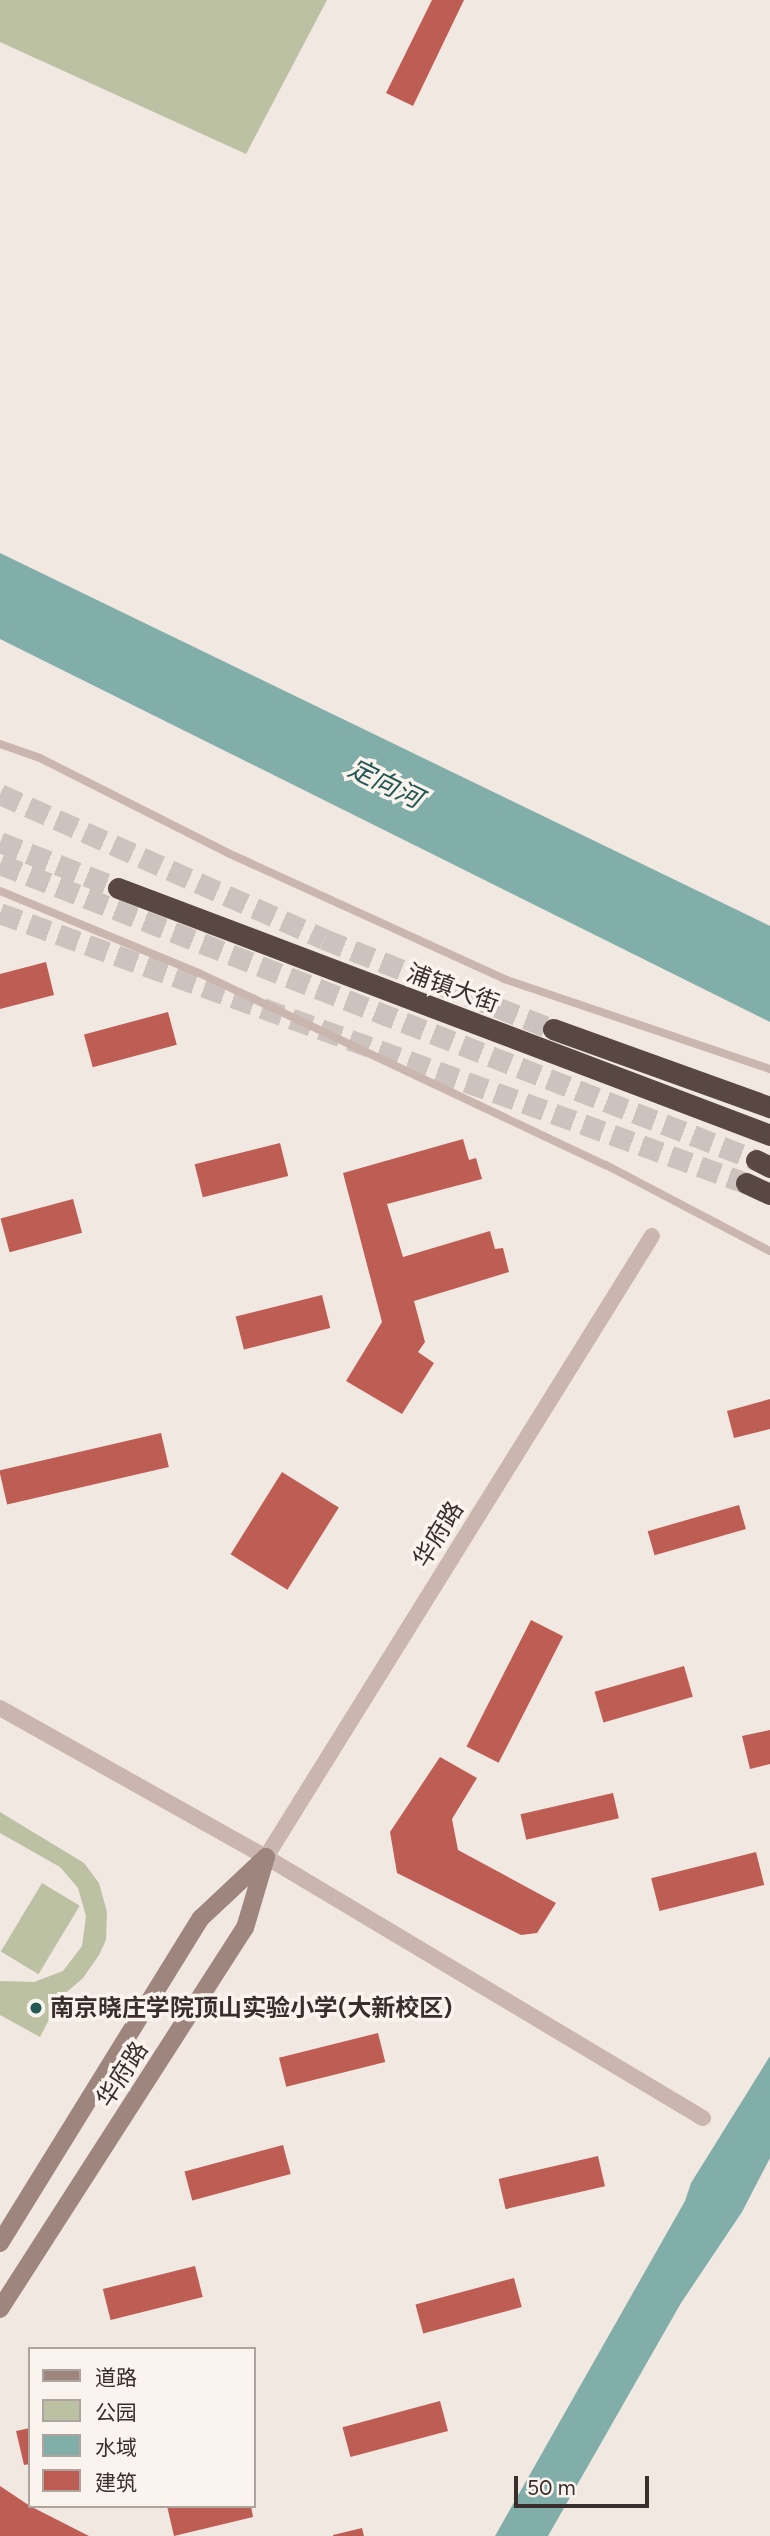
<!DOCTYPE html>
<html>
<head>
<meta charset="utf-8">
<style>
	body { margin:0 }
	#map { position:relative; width:770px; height:2536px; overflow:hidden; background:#f2e8e2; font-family:Figtree,"Noto Sans SC",sans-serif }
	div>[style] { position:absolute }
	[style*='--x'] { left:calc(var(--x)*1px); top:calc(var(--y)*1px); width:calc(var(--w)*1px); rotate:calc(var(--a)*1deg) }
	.green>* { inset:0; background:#bbc1a2; transform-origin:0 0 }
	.water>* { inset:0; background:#82aea9 }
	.building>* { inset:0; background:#be5d54; transform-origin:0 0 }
	.highway-tunnel>* { height:21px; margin-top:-10.5px; transform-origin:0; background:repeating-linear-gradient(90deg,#cdc3be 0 21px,transparent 0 31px) }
	.lane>* { height:8px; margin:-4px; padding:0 4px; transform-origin:4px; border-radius:4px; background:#cab6ae }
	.street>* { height:16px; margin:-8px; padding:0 8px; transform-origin:8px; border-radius:8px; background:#cab6ae }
	.secondary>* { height:18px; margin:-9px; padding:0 9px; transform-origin:9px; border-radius:9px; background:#9e867f }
	.highway>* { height:21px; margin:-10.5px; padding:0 10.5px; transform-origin:10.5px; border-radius:10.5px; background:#594743 }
	.dots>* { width:19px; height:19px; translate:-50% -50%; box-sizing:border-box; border:4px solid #faf3ee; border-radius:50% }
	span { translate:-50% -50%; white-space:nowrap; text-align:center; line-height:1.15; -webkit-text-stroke:7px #faf3ee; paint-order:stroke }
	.street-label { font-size:24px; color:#392e2c }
	.poi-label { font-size:24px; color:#392e2c; font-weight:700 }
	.left { translate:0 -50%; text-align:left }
	.water-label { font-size:26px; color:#235854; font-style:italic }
	.legend { position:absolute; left:28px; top:2347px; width:228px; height:161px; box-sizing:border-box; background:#faf3ee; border:2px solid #ada4a0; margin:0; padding:9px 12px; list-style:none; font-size:21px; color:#392e2c }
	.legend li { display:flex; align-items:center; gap:14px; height:35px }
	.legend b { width:35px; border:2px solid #ada4a0 }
	.scale { position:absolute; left:514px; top:2476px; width:135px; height:32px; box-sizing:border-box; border:4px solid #392e2c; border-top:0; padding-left:9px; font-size:21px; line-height:24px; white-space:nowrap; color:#392e2c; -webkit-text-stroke:5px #faf3ee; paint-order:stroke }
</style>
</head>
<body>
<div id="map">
	<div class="green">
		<div style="clip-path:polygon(0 0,327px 0,246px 154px,0 42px)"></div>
		<div style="clip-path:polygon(0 1812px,84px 1863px,99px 1883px,107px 1912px,106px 1940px,99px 1955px,83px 1978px,61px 1997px,40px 2037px,0 2015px,0 1981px,34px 1982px,63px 1971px,82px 1946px,86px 1916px,78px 1888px,60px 1867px,0 1833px)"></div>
		<div style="left:42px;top:1883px;width:44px;height:80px;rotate:31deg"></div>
	</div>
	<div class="water">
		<div style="clip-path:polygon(0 553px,770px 926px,770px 1022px,0 639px)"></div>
		<div style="clip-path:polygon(770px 2056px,770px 2158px,742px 2212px,681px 2303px,548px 2536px,495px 2536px,685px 2201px,691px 2183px)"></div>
	</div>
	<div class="building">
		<div style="clip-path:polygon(432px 0,464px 0,413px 106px,386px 93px)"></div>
		<div style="clip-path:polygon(46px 962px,54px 995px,0 1009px,0 974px)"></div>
		<div style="left:168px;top:1012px;width:34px;height:87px;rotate:75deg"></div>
		<div style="clip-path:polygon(463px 1139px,469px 1160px,476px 1158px,482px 1179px,387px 1204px,403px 1257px,490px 1231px,495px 1249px,503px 1248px,509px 1272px,414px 1301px,425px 1342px,418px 1352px,434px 1363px,402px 1414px,346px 1381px,382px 1322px,343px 1173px)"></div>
		<div style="left:280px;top:1143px;width:34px;height:88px;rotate:76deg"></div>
		<div style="left:73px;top:1199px;width:35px;height:75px;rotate:75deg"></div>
		<div style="left:322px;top:1295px;width:34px;height:89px;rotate:76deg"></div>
		<div style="clip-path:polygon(770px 1399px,770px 1429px,734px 1438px,727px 1411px)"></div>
		<div style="left:161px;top:1433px;width:35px;height:166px;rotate:77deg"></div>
		<div style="left:282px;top:1472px;width:67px;height:97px;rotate:32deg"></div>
		<div style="left:739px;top:1505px;width:25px;height:95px;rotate:74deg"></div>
		<div style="left:531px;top:1620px;width:36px;height:142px;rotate:27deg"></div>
		<div style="left:684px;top:1666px;width:32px;height:93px;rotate:74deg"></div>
		<div style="clip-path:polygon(770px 1730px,770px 1764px,750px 1769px,742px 1736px)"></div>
		<div style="clip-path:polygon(440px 1757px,477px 1778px,452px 1819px,458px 1850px,556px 1903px,537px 1933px,521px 1935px,397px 1873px,390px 1832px)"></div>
		<div style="left:613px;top:1793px;width:26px;height:95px;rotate:77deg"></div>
		<div style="left:756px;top:1852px;width:34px;height:108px;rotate:76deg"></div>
		<div style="left:378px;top:2033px;width:30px;height:102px;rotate:76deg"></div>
		<div style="left:283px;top:2145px;width:30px;height:102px;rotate:75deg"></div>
		<div style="left:598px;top:2156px;width:31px;height:102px;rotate:77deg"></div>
		<div style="left:195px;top:2266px;width:32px;height:95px;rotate:76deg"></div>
		<div style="left:514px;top:2278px;width:30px;height:102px;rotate:75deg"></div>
		<div style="left:440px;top:2401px;width:31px;height:101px;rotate:75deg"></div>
		<div style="clip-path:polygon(30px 2428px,30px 2464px,24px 2465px,16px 2431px)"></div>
		<div style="clip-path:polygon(0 2486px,30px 2506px,89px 2536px,0 2536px)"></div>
		<div style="clip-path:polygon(167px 2506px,251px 2506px,253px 2517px,174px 2536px)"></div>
		<div style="clip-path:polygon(362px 2528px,364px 2536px,333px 2536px,333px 2535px)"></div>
	</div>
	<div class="highway-tunnel">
		<div style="--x:0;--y:794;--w:355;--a:24.1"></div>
		<div style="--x:324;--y:939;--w:246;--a:21.5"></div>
		<div style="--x:0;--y:842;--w:127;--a:21.3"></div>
		<div style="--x:0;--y:864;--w:812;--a:21.38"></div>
		<div style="--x:0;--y:913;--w:793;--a:19.9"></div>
	</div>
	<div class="lane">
		<div style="--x:0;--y:744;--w:42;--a:19.3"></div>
		<div style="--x:40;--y:758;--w:211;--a:26.8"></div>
		<div style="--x:228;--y:853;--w:303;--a:24.5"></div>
		<div style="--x:504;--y:979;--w:281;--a:18.7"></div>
		<div style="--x:0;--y:891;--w:215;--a:22.4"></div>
		<div style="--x:199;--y:973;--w:450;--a:25.3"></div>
		<div style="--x:606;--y:1165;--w:185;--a:27.7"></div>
	</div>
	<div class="street">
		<div style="--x:0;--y:1708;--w:305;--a:29.3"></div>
		<div style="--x:266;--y:1857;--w:509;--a:30.85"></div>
		<div style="--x:266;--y:1857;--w:731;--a:-58.14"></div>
	</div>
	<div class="secondary">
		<div style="--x:0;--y:2243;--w:382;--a:-58.3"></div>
		<div style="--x:201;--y:1918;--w:89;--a:-43.2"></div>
		<div style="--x:0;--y:2309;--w:453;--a:-57.3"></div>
		<div style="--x:245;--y:1928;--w:74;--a:-73.5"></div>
	</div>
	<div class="highway">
		<div style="--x:118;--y:888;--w:697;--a:20.75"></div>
		<div style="--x:553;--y:1029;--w:231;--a:19.8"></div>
		<div style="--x:756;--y:1160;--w:16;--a:27"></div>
		<div style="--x:746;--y:1183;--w:26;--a:25"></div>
	</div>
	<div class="dots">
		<div style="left:36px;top:2008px;background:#235854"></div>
	</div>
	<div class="street-label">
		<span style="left:453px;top:988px;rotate:20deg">浦镇大街</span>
		<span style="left:438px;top:1534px;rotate:-58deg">华府路</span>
		<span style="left:122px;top:2074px;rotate:-57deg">华府路</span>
	</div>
	<div class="poi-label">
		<span class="left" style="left:50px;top:2008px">南京晓庄学院顶山实验小学(大新校区)</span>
	</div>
	<div class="water-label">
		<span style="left:385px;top:784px;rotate:26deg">定向河</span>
	</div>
	<ul class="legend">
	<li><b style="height:9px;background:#9e867f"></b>道路</li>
	<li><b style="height:19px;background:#bbc1a2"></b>公园</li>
	<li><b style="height:19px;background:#82aea9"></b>水域</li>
	<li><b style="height:19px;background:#be5d54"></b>建筑</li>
	</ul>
	<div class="scale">50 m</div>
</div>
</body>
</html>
